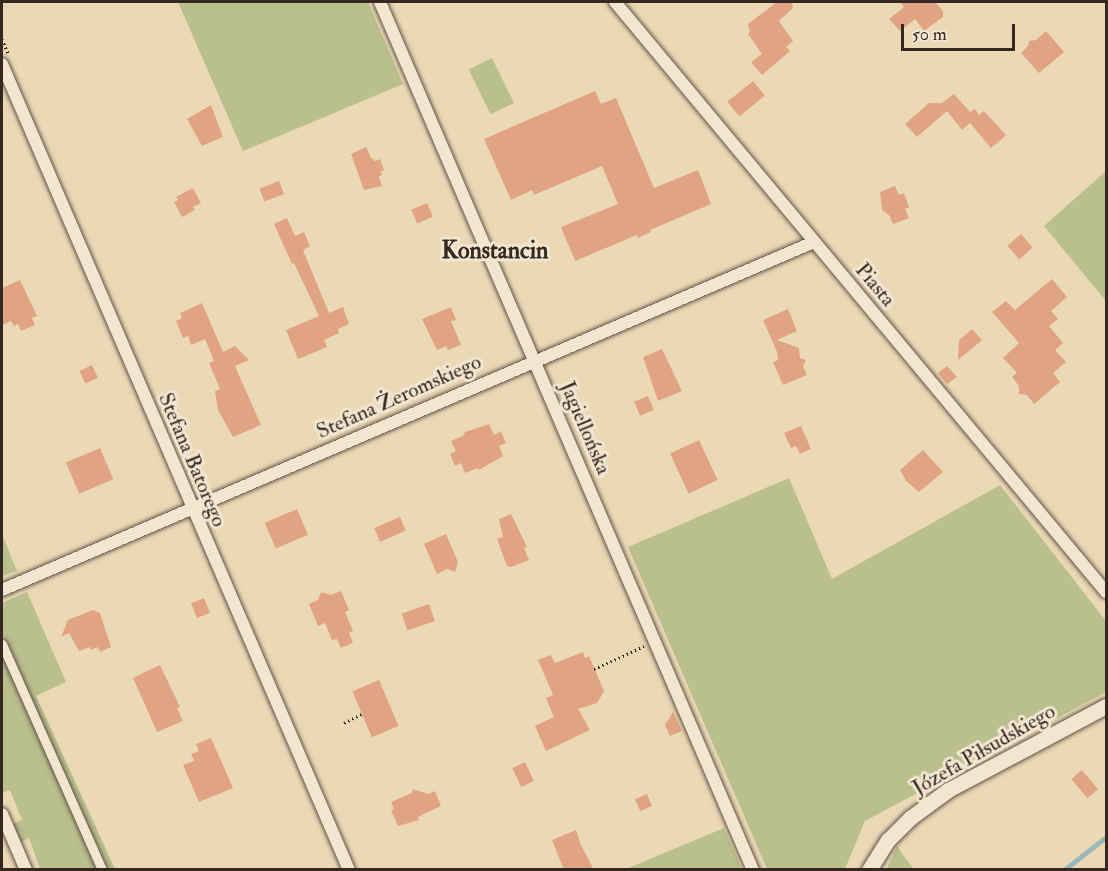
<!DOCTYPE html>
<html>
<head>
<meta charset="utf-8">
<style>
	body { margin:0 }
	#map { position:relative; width:1108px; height:871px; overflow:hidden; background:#ebd9b6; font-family:"IM FELL Double Pica",serif }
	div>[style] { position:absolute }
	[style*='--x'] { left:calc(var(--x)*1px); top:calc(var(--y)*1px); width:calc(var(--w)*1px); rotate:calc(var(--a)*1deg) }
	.green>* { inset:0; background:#b9bf8d; transform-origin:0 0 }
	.stream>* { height:4.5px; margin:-2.25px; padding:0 2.25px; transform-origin:2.25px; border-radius:2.25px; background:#9bb8b7 }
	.building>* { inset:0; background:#e1a483; transform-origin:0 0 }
	.path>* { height:3px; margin-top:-1.5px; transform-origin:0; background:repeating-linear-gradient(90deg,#342821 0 1.5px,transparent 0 4.5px) }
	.roads { filter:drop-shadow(0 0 2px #625446) drop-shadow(0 0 2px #625446) }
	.pedestrian>* { height:9px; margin:-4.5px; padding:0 4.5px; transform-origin:4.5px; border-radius:4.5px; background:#f2e6d0 }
	.minor>* { height:12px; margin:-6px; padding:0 6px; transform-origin:6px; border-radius:6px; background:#f2e6d0 }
	.tertiary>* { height:15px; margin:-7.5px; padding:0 7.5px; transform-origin:7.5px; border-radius:7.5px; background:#f2e6d0 }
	span { translate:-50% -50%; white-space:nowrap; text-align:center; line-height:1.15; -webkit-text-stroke:6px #f2e6d0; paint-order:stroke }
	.street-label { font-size:21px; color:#342821 }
	.quarter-label { font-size:24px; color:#342821; font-weight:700 }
	.frame { position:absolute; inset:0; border:3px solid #342821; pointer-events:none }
	.scale { position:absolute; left:901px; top:24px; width:114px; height:27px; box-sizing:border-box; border:3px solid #342821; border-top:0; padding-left:8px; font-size:18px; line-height:21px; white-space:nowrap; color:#342821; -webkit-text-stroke:4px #f2e6d0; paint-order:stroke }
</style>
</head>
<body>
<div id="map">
	<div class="green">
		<div style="clip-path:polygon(178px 2px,368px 2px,403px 84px,243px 151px)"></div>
		<div style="left:492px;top:58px;width:50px;height:26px;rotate:64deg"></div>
		<div style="clip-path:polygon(1106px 171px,1106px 301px,1044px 226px)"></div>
		<div style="clip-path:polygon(789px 478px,832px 579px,1000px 485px,1106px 621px,1106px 692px,865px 821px,845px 869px,767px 869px,628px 547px)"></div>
		<div style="clip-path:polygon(2px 534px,17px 571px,2px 576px)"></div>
		<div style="clip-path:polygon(27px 592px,66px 682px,36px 696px,115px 869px,106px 869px,2px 635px,2px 603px)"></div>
		<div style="clip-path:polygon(2px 651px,99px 869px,40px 869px,29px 838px,20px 842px,13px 824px,22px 820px,10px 790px,2px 793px)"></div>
		<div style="clip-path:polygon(724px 828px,742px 869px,626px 869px)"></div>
		<div style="clip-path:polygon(897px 846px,903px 855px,914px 869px,887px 869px)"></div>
	</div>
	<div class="stream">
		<div style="--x:1064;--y:870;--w:53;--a:-38.2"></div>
	</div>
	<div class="building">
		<div style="clip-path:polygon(777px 2px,792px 2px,793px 8px,779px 21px,793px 41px,786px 47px,790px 51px,762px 75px,751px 62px,762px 54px,748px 34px,750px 32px,748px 24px)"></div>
		<div style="clip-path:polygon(900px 2px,935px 2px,943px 11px,943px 17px,924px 31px,915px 19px,900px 31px,889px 19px,904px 7px)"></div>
		<div style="clip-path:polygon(1046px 31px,1064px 52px,1039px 73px,1021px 53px,1028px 46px,1029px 41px,1036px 40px)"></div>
		<div style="left:753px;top:81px;width:19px;height:33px;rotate:51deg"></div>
		<div style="clip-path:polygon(595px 91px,601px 104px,616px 98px,654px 188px,698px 170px,711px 204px,650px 230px,651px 232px,638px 238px,637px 235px,575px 261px,561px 227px,618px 204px,602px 166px,534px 195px,532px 190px,511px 200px,484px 139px)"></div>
		<div style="clip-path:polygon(954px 94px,970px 112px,975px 109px,979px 115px,984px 111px,1006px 135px,991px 148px,970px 123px,962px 130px,947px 111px,917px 137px,905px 124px,929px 103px,942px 103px)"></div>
		<div style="clip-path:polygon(211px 105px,223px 137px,202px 146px,187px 119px)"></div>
		<div style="clip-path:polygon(366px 147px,371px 158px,375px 161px,380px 159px,384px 170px,380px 172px,382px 175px,379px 177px,382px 186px,364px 190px,351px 154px)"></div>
		<div style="left:279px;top:181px;width:14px;height:21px;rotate:69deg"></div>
		<div style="clip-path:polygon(895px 186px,899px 195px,904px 193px,909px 207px,905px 209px,909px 218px,893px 224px,889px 215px,882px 210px,880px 192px)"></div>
		<div style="clip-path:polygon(193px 188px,201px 203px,193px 207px,195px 210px,182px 217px,174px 202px,178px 200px,176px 197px)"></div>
		<div style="left:427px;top:203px;width:15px;height:17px;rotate:67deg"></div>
		<div style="clip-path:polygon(287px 218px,295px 236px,304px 232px,310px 246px,303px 250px,329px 313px,343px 307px,349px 324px,338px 329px,339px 333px,324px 340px,327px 347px,298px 359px,286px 330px,319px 316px,294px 263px,292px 264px,274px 224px)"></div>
		<div style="left:1021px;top:234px;width:18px;height:18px;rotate:49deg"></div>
		<div style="clip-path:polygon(1052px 279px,1067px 297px,1051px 311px,1058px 319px,1049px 326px,1063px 343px,1055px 350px,1066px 362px,1053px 373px,1060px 382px,1034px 404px,1027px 395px,1019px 394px,1019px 386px,1012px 377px,1017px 373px,1003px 358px,1019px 343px,992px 312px,1006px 301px,1015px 310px)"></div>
		<div style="clip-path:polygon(20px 280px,37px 316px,32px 318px,35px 325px,21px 331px,18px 324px,14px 326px,11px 321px,2px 325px,2px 288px)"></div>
		<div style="clip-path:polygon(202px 303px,223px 352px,235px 346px,249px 360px,235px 366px,261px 425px,233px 437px,218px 410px,215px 391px,220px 389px,209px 363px,214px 361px,205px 339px,191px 345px,188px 336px,183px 338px,176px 321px,182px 318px,180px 313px)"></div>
		<div style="clip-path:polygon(451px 307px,456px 320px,451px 321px,461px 345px,448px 350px,446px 346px,437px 350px,422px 319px)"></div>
		<div style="clip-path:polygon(788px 309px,797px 331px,777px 340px,799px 348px,800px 358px,806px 360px,803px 366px,807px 375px,783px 385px,773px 362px,778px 360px,777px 352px,763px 320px)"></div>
		<div style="clip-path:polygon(972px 329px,982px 340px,958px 360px,959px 340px)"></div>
		<div style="clip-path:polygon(662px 349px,682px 391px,658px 401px,643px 357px)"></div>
		<div style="left:92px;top:365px;width:14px;height:14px;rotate:65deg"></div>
		<div style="clip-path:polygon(947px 366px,957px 377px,947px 384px,938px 373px)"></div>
		<div style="left:648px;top:396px;width:15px;height:15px;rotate:67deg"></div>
		<div style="clip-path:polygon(489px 424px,494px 435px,501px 431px,506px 443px,499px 446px,503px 456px,479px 470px,478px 468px,465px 473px,461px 463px,455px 466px,450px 454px,456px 451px,451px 441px,463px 436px,465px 432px)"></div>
		<div style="clip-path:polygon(801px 426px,811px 449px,800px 454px,796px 446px,791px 448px,784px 433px)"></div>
		<div style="left:699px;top:440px;width:44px;height:32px;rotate:65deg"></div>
		<div style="left:100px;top:448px;width:34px;height:37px;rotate:67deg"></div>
		<div style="clip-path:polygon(923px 450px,943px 472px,919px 492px,906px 481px,900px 470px)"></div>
		<div style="left:297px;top:509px;width:28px;height:35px;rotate:67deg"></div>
		<div style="clip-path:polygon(511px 514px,527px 547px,524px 548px,529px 560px,511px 567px,507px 566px,497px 539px,503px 537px,499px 519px)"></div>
		<div style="left:400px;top:517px;width:15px;height:28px;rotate:67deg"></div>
		<div style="clip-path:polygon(446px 534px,458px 562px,455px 572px,447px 569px,437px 574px,424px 544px)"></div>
		<div style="clip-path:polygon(341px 591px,349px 610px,345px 612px,353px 631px,349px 633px,353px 643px,341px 648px,337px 639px,332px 640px,325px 623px,318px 626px,309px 604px,318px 600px,321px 592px,331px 595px)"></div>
		<div style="left:204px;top:598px;width:16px;height:14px;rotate:68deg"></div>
		<div style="left:429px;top:604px;width:18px;height:29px;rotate:71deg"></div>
		<div style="clip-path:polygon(93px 610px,100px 613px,111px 647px,100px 652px,98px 647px,91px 650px,90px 647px,79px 651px,69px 633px,61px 637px,68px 620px)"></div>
		<div style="clip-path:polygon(583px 652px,585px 658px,589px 656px,604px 691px,597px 703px,578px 709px,590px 730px,546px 751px,535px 726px,554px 717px,546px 698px,553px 695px,538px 660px,551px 655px,555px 663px)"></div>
		<div style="clip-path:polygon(160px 665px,180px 707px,177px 708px,183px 721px,157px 732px,133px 678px)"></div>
		<div style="left:379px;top:680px;width:50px;height:29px;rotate:67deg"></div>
		<div style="clip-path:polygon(673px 712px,682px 731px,670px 736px,665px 725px)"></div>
		<div style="clip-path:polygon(211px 738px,233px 788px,199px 802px,183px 765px,194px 761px,191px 754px,199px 751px,196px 744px)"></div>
		<div style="left:525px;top:762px;width:21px;height:14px;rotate:65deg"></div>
		<div style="left:1082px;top:770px;width:25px;height:14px;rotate:50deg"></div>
		<div style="clip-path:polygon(413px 789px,428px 794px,435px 791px,441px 806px,418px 817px,419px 820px,398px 826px,391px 810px,394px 809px,391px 802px,412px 793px)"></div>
		<div style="left:647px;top:794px;width:13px;height:13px;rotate:67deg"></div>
		<div style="clip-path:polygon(576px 830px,580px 843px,594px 870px,564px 870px,552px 840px)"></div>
	</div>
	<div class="path">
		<div style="--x:2;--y:39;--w:15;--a:67"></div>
		<div style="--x:594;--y:669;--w:55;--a:-24.7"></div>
		<div style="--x:344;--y:723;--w:20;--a:-27"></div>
	</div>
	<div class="roads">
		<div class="pedestrian">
			<div style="--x:2;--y:644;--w:247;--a:66.1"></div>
		</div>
		<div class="minor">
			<div style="--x:380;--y:2;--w:945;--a:66.75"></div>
			<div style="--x:615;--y:2;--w:768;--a:50.23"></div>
			<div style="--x:2;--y:64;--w:878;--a:66.71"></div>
			<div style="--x:2;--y:590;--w:883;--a:-23.2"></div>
			<div style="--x:2;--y:814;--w:61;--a:66.8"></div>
		</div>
		<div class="tertiary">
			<div style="--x:869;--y:870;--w:36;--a:-58"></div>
			<div style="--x:888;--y:840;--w:31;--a:-45"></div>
			<div style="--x:910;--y:818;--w:47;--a:-36.4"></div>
			<div style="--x:948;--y:790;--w:179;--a:-28"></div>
		</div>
	</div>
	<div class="street-label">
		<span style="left:875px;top:285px;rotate:50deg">Piasta</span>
		<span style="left:399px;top:397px;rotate:-24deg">Stefana Żeromskiego</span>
		<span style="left:585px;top:428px;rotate:67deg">Jagiellońska</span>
		<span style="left:192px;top:460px;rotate:67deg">Stefana Batorego</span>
		<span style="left:984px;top:750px;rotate:-30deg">Józefa Piłsudskiego</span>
	</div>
	<div class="quarter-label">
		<span style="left:495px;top:251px">Konstancin</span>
	</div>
	<div class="frame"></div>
	<div class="scale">50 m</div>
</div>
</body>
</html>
